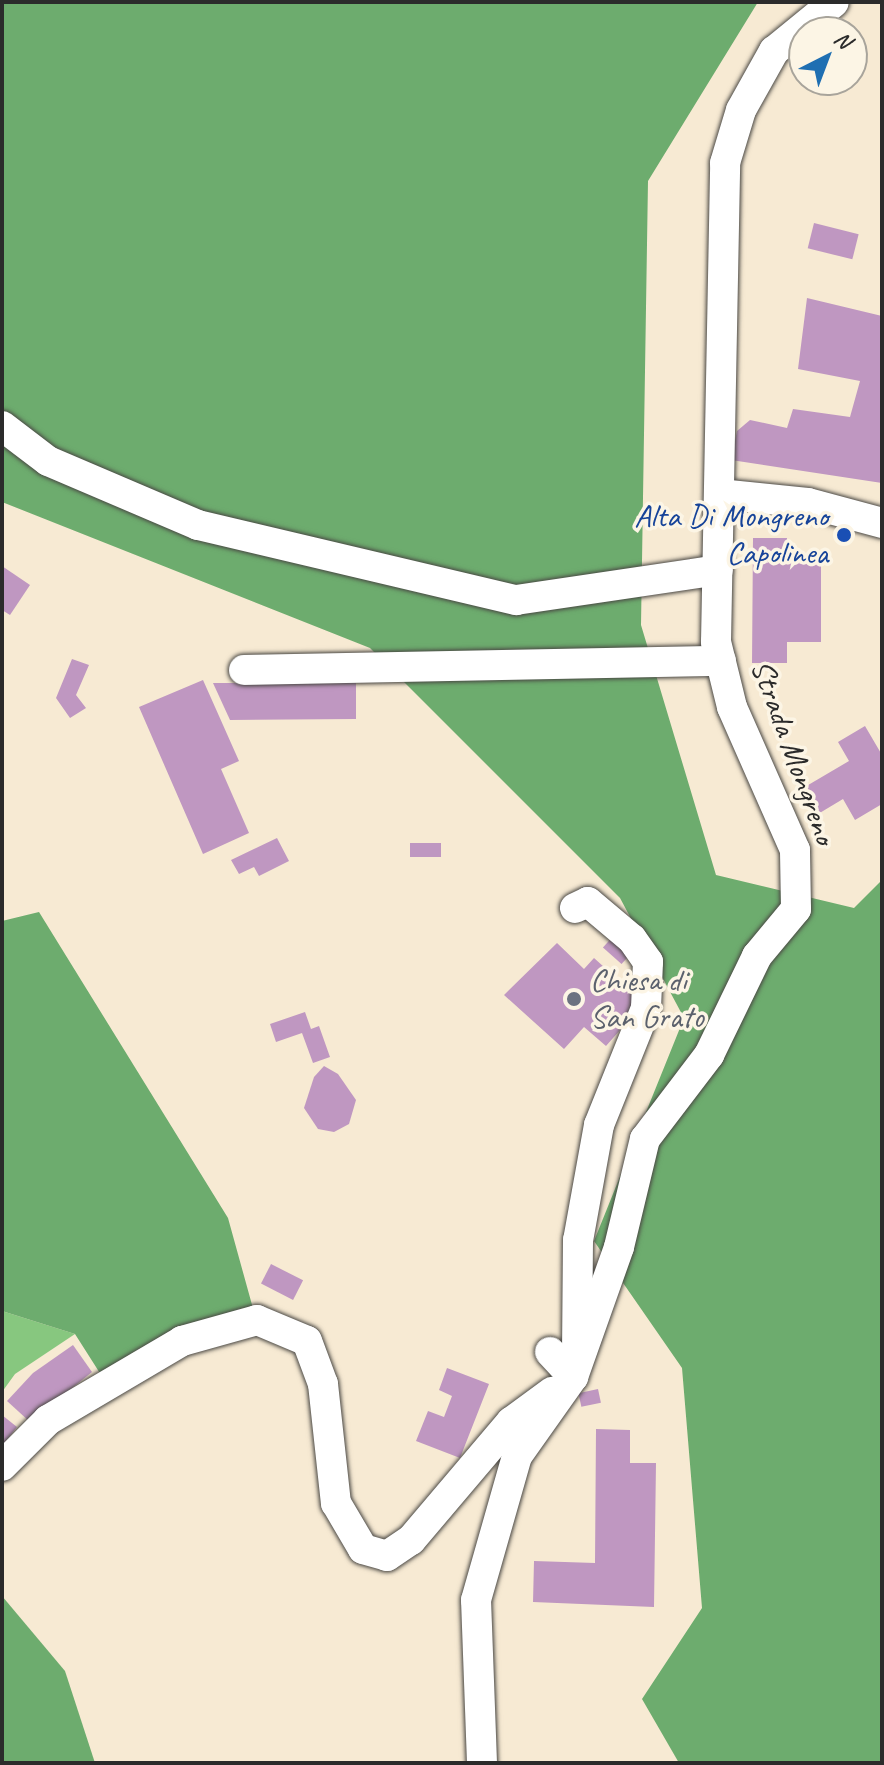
<!DOCTYPE html>
<html>
<head>
<meta charset="utf-8">
<style>
	body { margin:0 }
	#map { position:relative; width:884px; height:1765px; overflow:hidden; background:#f7ead3; font-family:Caveat,sans-serif }
	div>[style] { position:absolute }
	[style*='--x'] { left:calc(var(--x)*1px); top:calc(var(--y)*1px); width:calc(var(--w)*1px); rotate:calc(var(--a)*1deg) }
	.green>* { inset:0; background:#87c77f }
	.forest>* { inset:0; background:#6dac6e }
	.building>* { inset:0; background:#bf97c1; transform-origin:0 0 }
	.roads { filter:drop-shadow(0 0 2px #4a4844) drop-shadow(0 0 2px #4a4844) }
	.street>* { height:30px; margin:-15px; padding:0 15px; transform-origin:15px; border-radius:15px; background:#fff }
	.dots>* { width:22px; height:22px; translate:-50% -50%; box-sizing:border-box; border:4px solid #fcf5e5; border-radius:50% }
	span { translate:-50% -50%; white-space:nowrap; text-align:center; line-height:1.15; -webkit-text-stroke:7px #fcf5e5; paint-order:stroke }
	.transit-label { font-size:32px; color:#164399 }
	.right { translate:-100% -50%; text-align:right }
	.street-label { font-size:32px; color:#2b2b2b }
	.worship-label { font-size:32px; color:#5b616d }
	.left { translate:0 -50%; text-align:left }
	.frame { position:absolute; inset:0; border:4px solid #2b2b2b; pointer-events:none }
	.north { position:absolute; left:788px; top:16px; width:80px; height:80px; box-sizing:border-box; background:#fcf5e5; border:2px solid #a8a49b; border-radius:50%; rotate:42deg; font-size:22px; font-weight:700; line-height:32px; text-align:center; color:#2b2b2b }
	.north::after { content:''; display:block; margin:auto; width:28px; height:36px; background:#1f6fb2; clip-path:polygon(50% 0,100% 100%,50% 72%,0 100%) }
</style>
</head>
<body>
<div id="map">
	<div class="green">
		<div style="clip-path:polygon(2px 1311px,75px 1334px,15px 1374px,2px 1392px)"></div>
	</div>
	<div class="forest">
		<div style="clip-path:polygon(2px 2px,758px 2px,648px 181px,641px 625px,716px 875px,854px 908px,882px 880px,882px 1763px,679px 1763px,642px 1699px,702px 1608px,682px 1368px,594px 1241px,684px 1018px,620px 898px,370px 648px,2px 502px)"></div>
		<div style="clip-path:polygon(39px 912px,228px 1218px,254px 1312px,103px 1378px,75px 1334px,2px 1311px,2px 921px)"></div>
		<div style="clip-path:polygon(2px 1596px,65px 1671px,95px 1763px,2px 1763px)"></div>
	</div>
	<div class="building">
		<div style="left:814px;top:223px;width:46px;height:26px;rotate:14deg"></div>
		<div style="clip-path:polygon(807px 298px,882px 316px,882px 483px,731px 460px,737px 431px,750px 420px,787px 428px,793px 409px,850px 417px,860px 381px,798px 369px)"></div>
		<div style="clip-path:polygon(753px 538px,787px 538px,787px 562px,821px 562px,821px 642px,787px 642px,787px 663px,752px 663px)"></div>
		<div style="clip-path:polygon(2px 566px,30px 585px,10px 615px,2px 610px)"></div>
		<div style="clip-path:polygon(72px 659px,89px 665px,76px 695px,86px 708px,70px 718px,56px 698px)"></div>
		<div style="clip-path:polygon(203px 680px,239px 761px,221px 769px,249px 833px,203px 854px,139px 707px)"></div>
		<div style="clip-path:polygon(213px 683px,356px 683px,356px 719px,230px 720px)"></div>
		<div style="clip-path:polygon(865px 726px,882px 755px,882px 804px,855px 820px,843px 799px,813px 817px,798px 791px,849px 761px,838px 742px)"></div>
		<div style="clip-path:polygon(277px 838px,289px 861px,259px 876px,254px 867px,239px 874px,231px 860px)"></div>
		<div style="left:441px;top:843px;width:14px;height:31px;rotate:90deg"></div>
		<div style="left:615px;top:934px;width:25px;height:18px;rotate:42deg"></div>
		<div style="clip-path:polygon(557px 943px,584px 969px,594px 958px,644px 1003px,606px 1046px,584px 1027px,564px 1049px,504px 995px)"></div>
		<div style="clip-path:polygon(305px 1012px,311px 1029px,319px 1026px,330px 1057px,313px 1063px,302px 1033px,276px 1042px,270px 1024px)"></div>
		<div style="clip-path:polygon(324px 1066px,338px 1074px,356px 1100px,349px 1124px,334px 1132px,318px 1129px,304px 1108px,314px 1077px)"></div>
		<div style="left:271px;top:1264px;width:36px;height:22px;rotate:27deg"></div>
		<div style="clip-path:polygon(73px 1345px,92px 1372px,30px 1422px,7px 1401px,33px 1373px)"></div>
		<div style="clip-path:polygon(447px 1368px,489px 1384px,460px 1458px,416px 1441px,428px 1411px,444px 1417px,452px 1396px,439px 1390px)"></div>
		<div style="left:598px;top:1389px;width:14px;height:20px;rotate:78deg"></div>
		<div style="clip-path:polygon(2px 1415px,17px 1427px,2px 1446px)"></div>
		<div style="clip-path:polygon(596px 1429px,630px 1430px,630px 1463px,656px 1463px,654px 1607px,533px 1602px,534px 1561px,595px 1563px)"></div>
	</div>
	<div class="roads">
		<div class="street">
			<div style="--x:2;--y:426;--w:58;--a:37.3"></div>
			<div style="--x:48;--y:461;--w:163;--a:23.1"></div>
			<div style="--x:198;--y:525;--w:327;--a:13.3"></div>
			<div style="--x:516;--y:600;--w:204;--a:-8.4"></div>
			<div style="--x:719;--y:494;--w:89;--a:5.8"></div>
			<div style="--x:808;--y:503;--w:77;--a:15.1"></div>
			<div style="--x:244;--y:670;--w:477;--a:-1.1"></div>
			<div style="--x:575;--y:908;--w:14;--a:-25"></div>
			<div style="--x:588;--y:902;--w:57;--a:40.1"></div>
			<div style="--x:632;--y:939;--w:28;--a:55"></div>
			<div style="--x:648;--y:962;--w:46;--a:92.5"></div>
			<div style="--x:646;--y:1008;--w:126;--a:111.9"></div>
			<div style="--x:599;--y:1125;--w:117;--a:100.3"></div>
			<div style="--x:578;--y:1240;--w:108;--a:90.5"></div>
			<div style="--x:550;--y:1352;--w:34;--a:47"></div>
			<div style="--x:2;--y:1466;--w:65;--a:-45"></div>
			<div style="--x:48;--y:1420;--w:156;--a:-30.5"></div>
			<div style="--x:182;--y:1341;--w:78;--a:-15.6"></div>
			<div style="--x:257;--y:1320;--w:54;--a:22.8"></div>
			<div style="--x:307;--y:1341;--w:46;--a:69.6"></div>
			<div style="--x:323;--y:1384;--w:120;--a:83.8"></div>
			<div style="--x:336;--y:1503;--w:53;--a:59.6"></div>
			<div style="--x:363;--y:1549;--w:25;--a:16"></div>
			<div style="--x:387;--y:1556;--w:29;--a:-34"></div>
			<div style="--x:411;--y:1540;--w:155;--a:-49.7"></div>
			<div style="--x:511;--y:1422;--w:51;--a:-36.2"></div>
			<div style="--x:482;--y:1763;--w:163;--a:-92.1"></div>
			<div style="--x:476;--y:1600;--w:150;--a:-74.1"></div>
			<div style="--x:517;--y:1456;--w:97;--a:-54.7"></div>
			<div style="--x:573;--y:1377;--w:138;--a:-70.5"></div>
			<div style="--x:619;--y:1247;--w:111;--a:-76.5"></div>
			<div style="--x:645;--y:1139;--w:106;--a:-52.7"></div>
			<div style="--x:709;--y:1055;--w:110;--a:-64.1"></div>
			<div style="--x:757;--y:956;--w:61;--a:-50.3"></div>
			<div style="--x:796;--y:909;--w:59;--a:-91"></div>
			<div style="--x:795;--y:850;--w:156;--a:-113.8"></div>
			<div style="--x:732;--y:707;--w:67;--a:-103.8"></div>
			<div style="--x:716;--y:642;--w:479;--a:-88.9"></div>
			<div style="--x:725;--y:163;--w:55;--a:-73.2"></div>
			<div style="--x:741;--y:110;--w:68;--a:-60.8"></div>
			<div style="--x:774;--y:51;--w:77;--a:-39.2"></div>
		</div>
	</div>
	<div class="dots">
		<div style="left:844px;top:535px;background:#1a4fb4"></div>
		<div style="left:574px;top:999px;background:#6b7280"></div>
	</div>
	<div class="transit-label">
		<span class="right" style="left:828px;top:535px">Alta Di Mongreno<br>Capolinea</span>
	</div>
	<div class="street-label">
		<span style="left:793px;top:752px;rotate:70deg">Strada Mongreno</span>
	</div>
	<div class="worship-label">
		<span class="left" style="left:590px;top:999px">Chiesa di<br>San Grato</span>
	</div>
	<div class="frame"></div>
	<div class="north">N</div>
</div>
</body>
</html>
